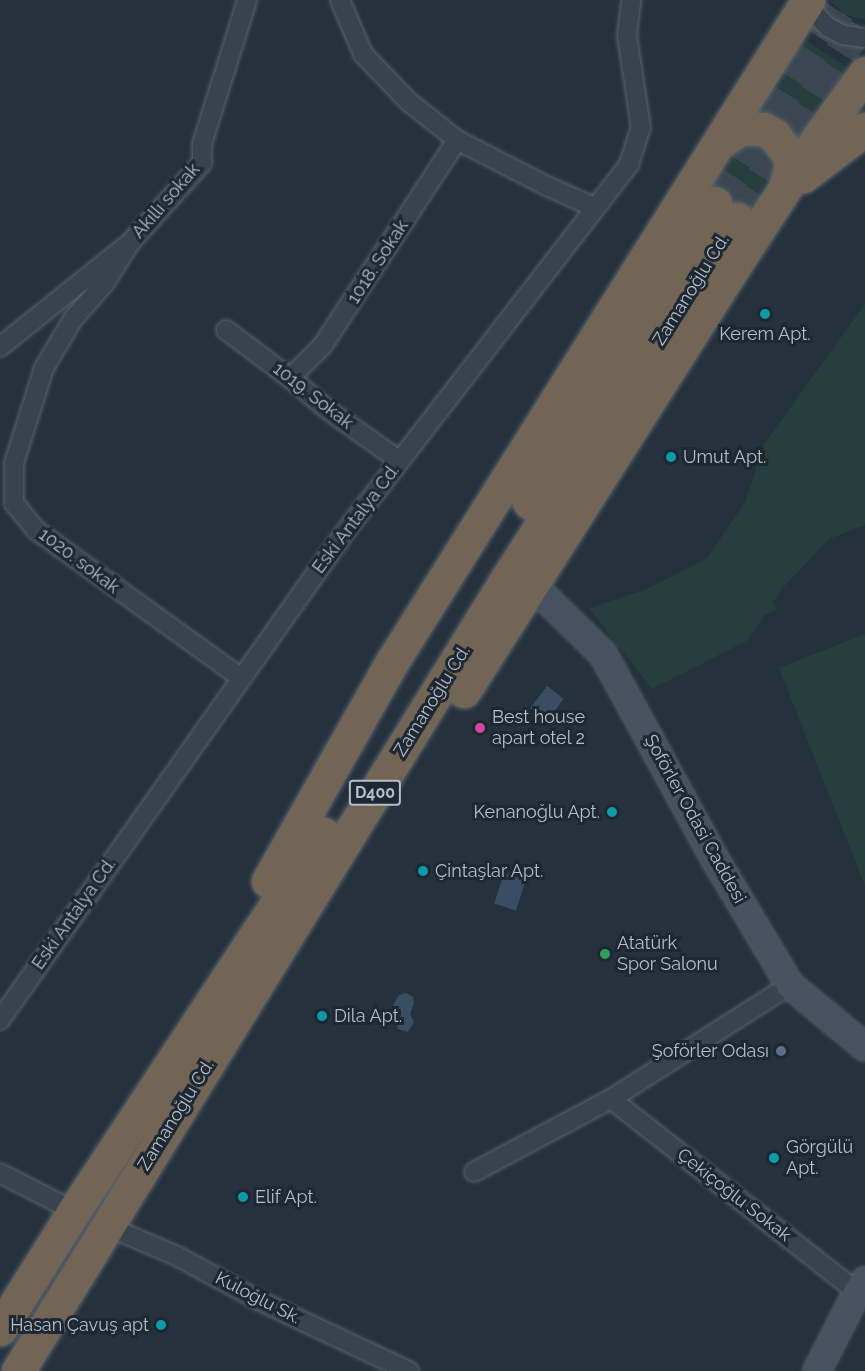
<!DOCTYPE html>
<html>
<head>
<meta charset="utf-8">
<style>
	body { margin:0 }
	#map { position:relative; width:865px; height:1371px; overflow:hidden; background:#25313d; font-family:Raleway,sans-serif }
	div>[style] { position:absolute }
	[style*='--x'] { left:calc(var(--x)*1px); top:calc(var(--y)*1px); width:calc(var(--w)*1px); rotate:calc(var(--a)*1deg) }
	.green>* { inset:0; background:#273e3e; transform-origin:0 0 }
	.water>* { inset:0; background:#394e64; transform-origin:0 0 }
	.highway-tunnel>* { height:33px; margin-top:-16.5px; transform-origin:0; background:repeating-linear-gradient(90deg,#3b4652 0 33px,transparent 0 49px) }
	.roads { filter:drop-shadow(0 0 2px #57616c) drop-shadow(0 0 2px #57616c) }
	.street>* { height:18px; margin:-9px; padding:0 9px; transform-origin:9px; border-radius:9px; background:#39434e }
	.secondary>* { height:26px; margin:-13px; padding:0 13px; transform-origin:13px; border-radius:13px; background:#475260 }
	.highway>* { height:33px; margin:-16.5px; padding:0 16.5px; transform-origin:16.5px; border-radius:16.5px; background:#736556 }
	.dots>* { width:16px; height:16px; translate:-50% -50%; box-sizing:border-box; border:3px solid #1e2833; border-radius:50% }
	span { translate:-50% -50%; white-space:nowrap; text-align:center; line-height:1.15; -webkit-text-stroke:6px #1e2833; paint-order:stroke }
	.shield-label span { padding:2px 4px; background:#1e2833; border:2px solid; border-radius:4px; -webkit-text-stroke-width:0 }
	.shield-label { font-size:16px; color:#b5bec9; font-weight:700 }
	.street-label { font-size:18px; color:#b5bec9 }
	.poi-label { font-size:18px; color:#b5bec9 }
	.left { translate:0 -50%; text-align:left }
	.right { translate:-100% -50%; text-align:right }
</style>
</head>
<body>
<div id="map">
	<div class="green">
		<div style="clip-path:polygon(829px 0,865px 0,865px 19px,845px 15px)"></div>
		<div style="left:799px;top:36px;width:61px;height:99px;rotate:33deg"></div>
		<div style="clip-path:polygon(756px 136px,781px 165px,752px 219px,702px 185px,728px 145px)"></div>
		<div style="clip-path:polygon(865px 304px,865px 525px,829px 539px,782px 589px,773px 602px,777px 609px,764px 616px,748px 640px,652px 689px,589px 608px,647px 589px,707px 558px,745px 502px,764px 444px)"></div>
		<div style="clip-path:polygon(865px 634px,865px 886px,779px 668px)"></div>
	</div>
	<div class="water">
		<div style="left:547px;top:686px;width:21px;height:28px;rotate:37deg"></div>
		<div style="left:504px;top:873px;width:23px;height:32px;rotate:18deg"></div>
		<div style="clip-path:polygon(406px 993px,413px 997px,414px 1003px,410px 1014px,414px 1022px,408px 1032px,398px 1029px,393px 1005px,399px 995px)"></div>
	</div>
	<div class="highway-tunnel">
		<div style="--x:715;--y:203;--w:241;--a:-57.4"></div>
		<div style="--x:737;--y:219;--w:242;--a:-58"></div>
	</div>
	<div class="roads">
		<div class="street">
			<div style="--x:340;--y:0;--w:59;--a:66.9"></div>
			<div style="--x:363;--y:54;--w:65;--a:46.2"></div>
			<div style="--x:408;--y:101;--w:63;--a:38.5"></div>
			<div style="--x:457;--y:140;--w:103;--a:27.1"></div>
			<div style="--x:549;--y:187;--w:49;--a:24"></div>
			<div style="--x:808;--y:0;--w:17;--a:62"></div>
			<div style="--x:816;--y:15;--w:17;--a:45"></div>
			<div style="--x:828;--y:27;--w:17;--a:28"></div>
			<div style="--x:843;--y:35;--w:22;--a:8"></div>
			<div style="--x:130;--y:243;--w:49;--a:122.4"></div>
			<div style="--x:104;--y:284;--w:47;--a:131.5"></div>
			<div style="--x:73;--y:319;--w:57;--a:120.6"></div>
			<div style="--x:44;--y:368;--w:100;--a:107.5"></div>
			<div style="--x:14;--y:463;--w:40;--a:90"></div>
			<div style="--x:14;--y:503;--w:35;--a:51"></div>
			<div style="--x:36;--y:530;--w:251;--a:35.8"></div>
			<div style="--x:226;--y:330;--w:80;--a:36.9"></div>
			<div style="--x:290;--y:378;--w:50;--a:40.1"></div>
			<div style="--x:328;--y:410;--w:88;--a:35.3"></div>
			<div style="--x:0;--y:347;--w:166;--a:-38.7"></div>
			<div style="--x:130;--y:243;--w:108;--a:-48"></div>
			<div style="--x:202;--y:163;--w:19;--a:-90"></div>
			<div style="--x:202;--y:144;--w:151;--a:-72.6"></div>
			<div style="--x:290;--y:378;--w:47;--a:-45"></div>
			<div style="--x:323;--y:345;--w:245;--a:-56.8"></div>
			<div style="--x:0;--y:1020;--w:603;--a:-54.73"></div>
			<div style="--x:348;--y:528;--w:460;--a:-52.3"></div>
			<div style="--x:629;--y:164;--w:38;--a:-72"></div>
			<div style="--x:641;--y:128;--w:94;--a:-98.6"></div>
			<div style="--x:627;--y:35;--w:35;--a:-83"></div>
			<div style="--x:611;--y:1099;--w:313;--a:38.1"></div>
			<div style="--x:474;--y:1172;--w:155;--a:-28.1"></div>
			<div style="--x:611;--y:1099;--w:212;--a:-32.5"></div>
			<div style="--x:0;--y:1173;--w:83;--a:27.2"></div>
			<div style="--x:107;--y:1226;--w:76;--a:23.2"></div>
			<div style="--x:177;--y:1256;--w:94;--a:28.5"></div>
			<div style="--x:260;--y:1301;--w:165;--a:25.2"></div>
		</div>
		<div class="secondary">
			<div style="--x:532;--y:585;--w:99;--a:44.2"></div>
			<div style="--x:603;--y:654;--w:236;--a:61.4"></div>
			<div style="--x:716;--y:861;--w:144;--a:59.2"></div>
			<div style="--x:790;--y:985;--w:97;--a:39.6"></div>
			<div style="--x:817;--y:1371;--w:89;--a:-63.1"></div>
			<div style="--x:857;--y:1292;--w:14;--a:-54"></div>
		</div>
		<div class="highway">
			<div style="--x:719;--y:143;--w:24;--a:-35"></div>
			<div style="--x:739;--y:129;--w:24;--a:0"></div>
			<div style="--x:763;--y:129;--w:13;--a:29"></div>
			<div style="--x:774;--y:135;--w:25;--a:53"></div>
			<div style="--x:789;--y:155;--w:12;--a:81"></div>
			<div style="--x:791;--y:167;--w:22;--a:106"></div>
			<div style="--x:803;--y:176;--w:78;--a:-37.2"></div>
			<div style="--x:529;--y:502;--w:352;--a:-58.1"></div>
			<div style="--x:464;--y:691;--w:518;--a:-57.54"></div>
			<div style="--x:742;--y:254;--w:139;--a:-56.8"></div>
			<div style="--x:818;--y:138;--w:80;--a:-54.1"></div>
			<div style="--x:268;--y:881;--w:252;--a:-60.5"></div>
			<div style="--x:392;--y:662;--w:782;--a:-57.85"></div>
			<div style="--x:0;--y:1329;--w:139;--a:-57.9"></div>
			<div style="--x:74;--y:1211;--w:452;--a:-56.6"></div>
			<div style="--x:18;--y:1371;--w:927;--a:-58.32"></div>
			<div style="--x:505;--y:582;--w:431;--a:-57.4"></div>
		</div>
	</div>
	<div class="dots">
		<div style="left:765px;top:314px;background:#0f9aa8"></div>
		<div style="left:671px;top:457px;background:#0f9aa8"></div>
		<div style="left:480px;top:728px;background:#d1479c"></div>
		<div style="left:612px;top:812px;background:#0f9aa8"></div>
		<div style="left:423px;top:871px;background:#0f9aa8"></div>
		<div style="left:605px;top:954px;background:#2e9e5b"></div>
		<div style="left:322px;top:1016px;background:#0f9aa8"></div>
		<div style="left:781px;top:1051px;background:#5c6f8a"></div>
		<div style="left:774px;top:1158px;background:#0f9aa8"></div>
		<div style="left:243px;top:1197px;background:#0f9aa8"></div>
		<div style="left:161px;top:1325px;background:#0f9aa8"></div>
	</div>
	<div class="shield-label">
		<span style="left:375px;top:793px">D400</span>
	</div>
	<div class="street-label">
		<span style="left:166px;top:201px;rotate:-49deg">Akıllı sokak</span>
		<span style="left:378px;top:262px;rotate:-57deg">1018. Sokak</span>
		<span style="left:691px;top:290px;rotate:-58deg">Zamanoğlu Cd.</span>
		<span style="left:313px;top:396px;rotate:38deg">1019. Sokak</span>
		<span style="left:356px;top:519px;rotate:-53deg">Eski Antalya Cd.</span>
		<span style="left:79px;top:561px;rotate:37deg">1020. sokak</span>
		<span style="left:432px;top:701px;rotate:-58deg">Zamanoğlu Cd.</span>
		<span style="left:695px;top:819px;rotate:61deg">Şoförler Odasi Caddesi</span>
		<span style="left:74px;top:914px;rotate:-55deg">Eski Antalya Cd.</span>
		<span style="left:176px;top:1115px;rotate:-58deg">Zamanoğlu Cd.</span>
		<span style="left:734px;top:1195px;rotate:38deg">Çekiçoğlu Sokak</span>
		<span style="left:258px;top:1298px;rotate:27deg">Kuloğlu Sk.</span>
	</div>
	<div class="poi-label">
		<span style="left:765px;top:334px">Kerem Apt.</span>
		<span class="left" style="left:683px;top:457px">Umut Apt.</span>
		<span class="left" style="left:492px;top:728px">Best house<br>apart otel 2</span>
		<span class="right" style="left:600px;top:812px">Kenanoğlu Apt.</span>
		<span class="left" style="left:435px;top:871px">Çintaşlar Apt.</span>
		<span class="left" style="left:617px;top:954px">Atatürk<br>Spor Salonu</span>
		<span class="left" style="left:334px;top:1016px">Dila Apt.</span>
		<span class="right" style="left:769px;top:1051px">Şoförler Odası</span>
		<span class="left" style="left:786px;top:1158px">Görgülü<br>Apt.</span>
		<span class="left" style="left:255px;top:1197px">Elif Apt.</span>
		<span class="right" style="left:149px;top:1325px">Hasan Çavuş apt</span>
	</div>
</div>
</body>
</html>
